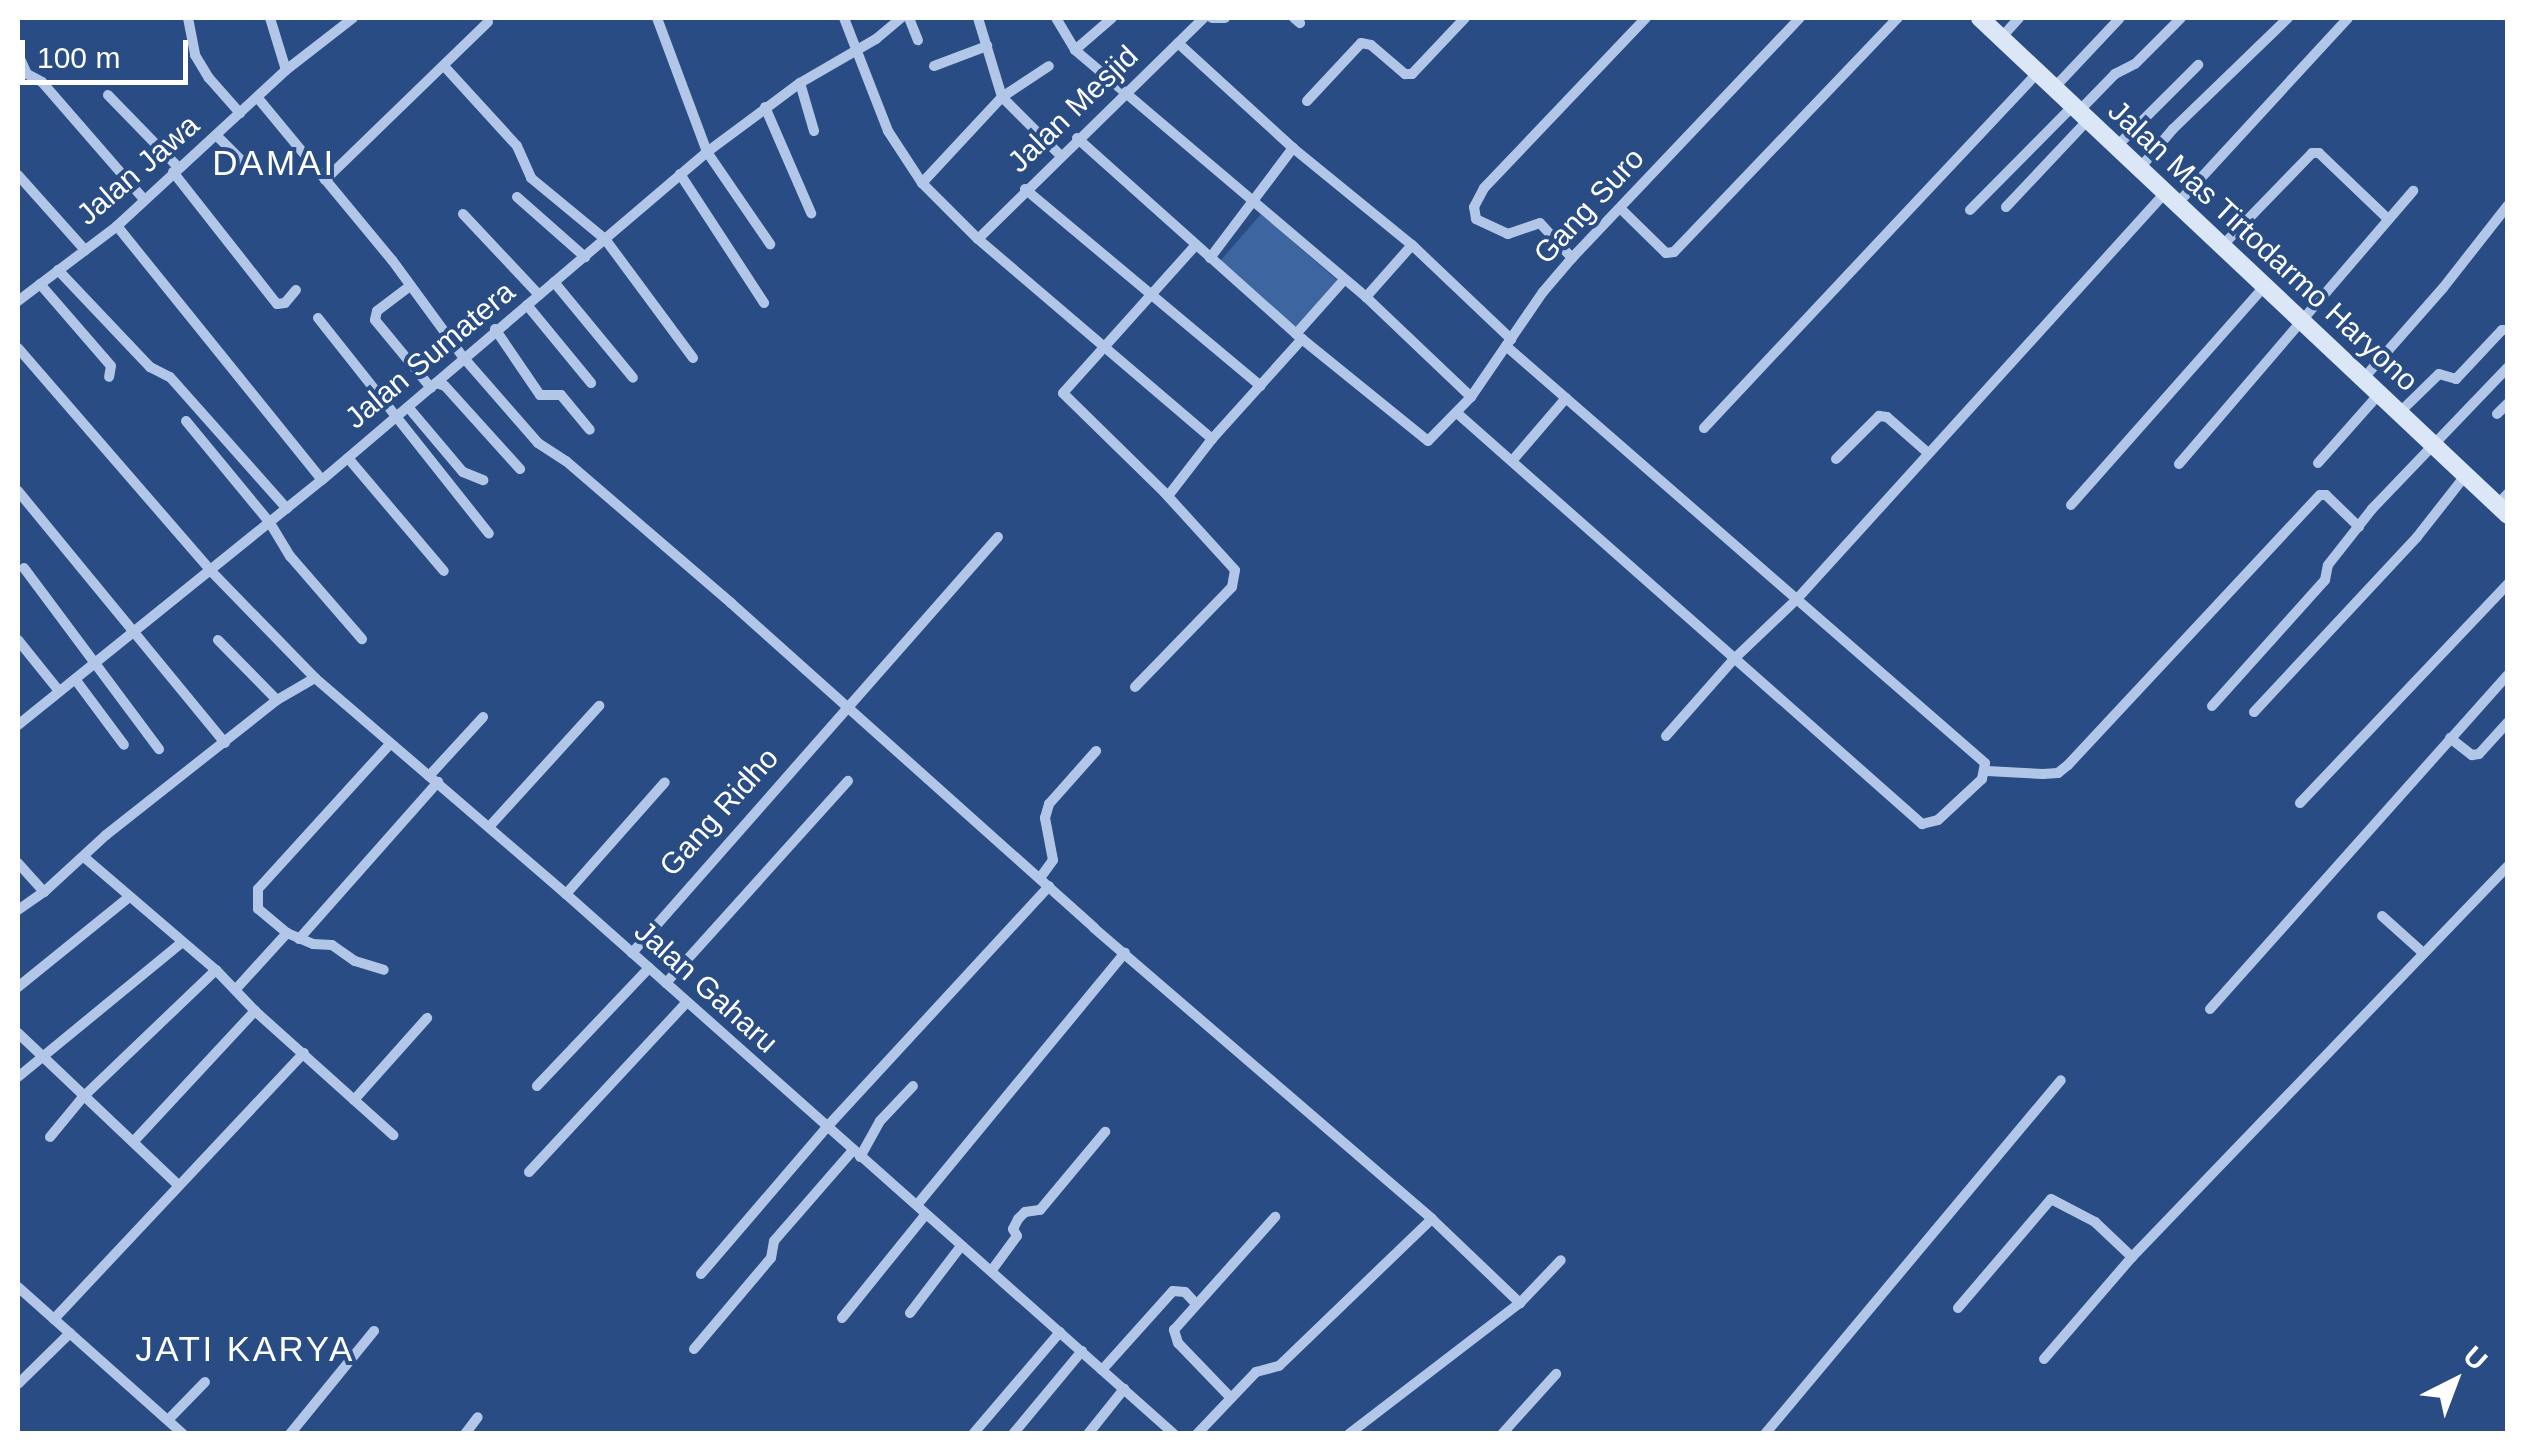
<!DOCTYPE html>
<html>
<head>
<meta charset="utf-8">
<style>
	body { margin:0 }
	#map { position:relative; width:2525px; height:1451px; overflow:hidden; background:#284c83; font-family:Helvetica,sans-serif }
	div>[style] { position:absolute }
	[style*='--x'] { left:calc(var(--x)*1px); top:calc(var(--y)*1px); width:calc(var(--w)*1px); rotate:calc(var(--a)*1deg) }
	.green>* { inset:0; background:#3d65a0; transform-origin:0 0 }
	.street>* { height:10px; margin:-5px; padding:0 5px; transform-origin:5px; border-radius:5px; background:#b2c7e7 }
	.secondary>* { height:18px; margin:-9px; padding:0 9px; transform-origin:9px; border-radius:9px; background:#dbe6f6 }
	span { translate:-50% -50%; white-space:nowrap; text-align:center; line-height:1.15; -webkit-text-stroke:8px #284c83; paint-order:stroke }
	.street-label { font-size:30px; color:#fff }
	.quarter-label { font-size:35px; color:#fff; letter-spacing:2.5px }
	.frame { position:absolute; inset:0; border:20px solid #fff; pointer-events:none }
	.north { position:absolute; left:2405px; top:1331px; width:100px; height:100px; -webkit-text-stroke:8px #284c83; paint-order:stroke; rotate:42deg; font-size:28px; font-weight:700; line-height:40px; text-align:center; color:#fff }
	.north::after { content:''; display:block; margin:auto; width:35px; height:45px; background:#fff; clip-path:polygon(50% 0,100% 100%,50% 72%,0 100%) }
	.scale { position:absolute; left:20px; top:40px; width:168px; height:45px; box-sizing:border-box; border:5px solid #fff; border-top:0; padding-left:12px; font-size:30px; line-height:35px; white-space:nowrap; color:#fff; -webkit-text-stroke:8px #284c83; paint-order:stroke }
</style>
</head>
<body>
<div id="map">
	<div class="green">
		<div style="left:1261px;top:214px;width:101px;height:66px;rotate:41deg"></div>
	</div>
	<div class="street">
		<div style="--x:188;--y:18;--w:38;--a:79"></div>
		<div style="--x:195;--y:55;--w:27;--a:59"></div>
		<div style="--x:209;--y:78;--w:47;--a:48.5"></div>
		<div style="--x:657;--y:18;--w:143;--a:69.5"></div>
		<div style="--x:707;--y:152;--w:112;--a:55.6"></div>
		<div style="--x:844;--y:18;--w:121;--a:68.7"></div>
		<div style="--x:888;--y:131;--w:62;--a:56.8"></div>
		<div style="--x:922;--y:183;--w:79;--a:45"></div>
		<div style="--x:978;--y:239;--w:308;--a:40.5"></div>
		<div style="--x:909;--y:18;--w:24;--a:68"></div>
		<div style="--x:978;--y:18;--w:83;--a:73.1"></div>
		<div style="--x:1002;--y:97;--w:82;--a:45"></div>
		<div style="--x:1056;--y:18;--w:37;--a:59"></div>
		<div style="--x:1112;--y:18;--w:49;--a:139.1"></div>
		<div style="--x:1075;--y:50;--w:382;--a:40.3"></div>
		<div style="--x:1366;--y:297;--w:145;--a:43.6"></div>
		<div style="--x:1212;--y:18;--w:13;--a:0"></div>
		<div style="--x:1294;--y:18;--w:8;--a:40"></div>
		<div style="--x:2001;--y:38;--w:27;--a:-48"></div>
		<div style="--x:1178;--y:43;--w:156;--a:42.4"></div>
		<div style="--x:1293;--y:148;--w:154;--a:39.2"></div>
		<div style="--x:1412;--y:245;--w:137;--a:43.5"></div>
		<div style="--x:18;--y:54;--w:22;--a:66"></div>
		<div style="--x:27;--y:74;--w:17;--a:28"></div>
		<div style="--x:42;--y:82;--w:154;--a:49"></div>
		<div style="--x:444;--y:66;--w:108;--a:47.6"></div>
		<div style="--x:517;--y:146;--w:35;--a:66"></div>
		<div style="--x:531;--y:178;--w:96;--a:39.5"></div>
		<div style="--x:605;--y:239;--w:148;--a:53.5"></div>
		<div style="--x:934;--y:66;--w:57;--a:-20.7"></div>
		<div style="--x:286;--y:70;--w:85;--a:-37.8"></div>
		<div style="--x:800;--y:83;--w:50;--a:73.7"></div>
		<div style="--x:2054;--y:88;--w:96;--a:-46.7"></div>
		<div style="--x:108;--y:95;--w:100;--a:45.8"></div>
		<div style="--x:257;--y:97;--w:212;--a:50.4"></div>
		<div style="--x:392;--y:260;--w:120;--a:53.8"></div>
		<div style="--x:463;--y:357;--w:114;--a:48.9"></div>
		<div style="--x:538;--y:443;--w:33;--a:33"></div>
		<div style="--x:566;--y:461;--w:218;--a:40.7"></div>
		<div style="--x:731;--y:603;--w:487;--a:41.8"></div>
		<div style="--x:1094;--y:928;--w:446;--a:40.7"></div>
		<div style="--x:1432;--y:1219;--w:122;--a:43.7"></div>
		<div style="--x:1307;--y:101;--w:79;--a:-47"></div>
		<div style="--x:1361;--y:43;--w:10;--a:11"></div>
		<div style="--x:1371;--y:45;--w:45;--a:40.5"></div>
		<div style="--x:1405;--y:74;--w:7;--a:0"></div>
		<div style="--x:1412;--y:74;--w:77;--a:-46.6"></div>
		<div style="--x:765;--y:107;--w:116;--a:66.5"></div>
		<div style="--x:2079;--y:111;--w:52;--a:-45.8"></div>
		<div style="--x:2115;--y:74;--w:22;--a:-27"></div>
		<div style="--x:2135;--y:64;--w:65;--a:-45"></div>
		<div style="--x:217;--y:136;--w:34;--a:45"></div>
		<div style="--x:1077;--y:138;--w:302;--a:41.8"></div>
		<div style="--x:1302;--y:339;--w:162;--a:39"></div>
		<div style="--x:1428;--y:441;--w:62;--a:-45.7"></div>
		<div style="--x:1471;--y:397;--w:127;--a:-55.6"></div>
		<div style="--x:1543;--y:292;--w:45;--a:-49.5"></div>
		<div style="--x:1572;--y:258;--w:331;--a:-46.5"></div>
		<div style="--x:2117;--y:146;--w:115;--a:-45"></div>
		<div style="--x:2140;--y:168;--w:51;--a:-49.8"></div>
		<div style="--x:2173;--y:129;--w:160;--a:-44"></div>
		<div style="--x:173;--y:172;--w:168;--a:51.8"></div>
		<div style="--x:277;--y:304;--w:8;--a:-7"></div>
		<div style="--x:285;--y:303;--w:17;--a:-50"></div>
		<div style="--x:680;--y:174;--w:154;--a:56.9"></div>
		<div style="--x:18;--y:175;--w:101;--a:48.2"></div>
		<div style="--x:325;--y:180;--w:227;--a:-44.1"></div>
		<div style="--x:922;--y:183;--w:117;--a:-47.1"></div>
		<div style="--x:1002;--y:97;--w:56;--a:-33.4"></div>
		<div style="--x:1025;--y:189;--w:307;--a:39.9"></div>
		<div style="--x:517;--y:197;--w:91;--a:41.4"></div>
		<div style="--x:2177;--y:204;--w:253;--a:-47.4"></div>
		<div style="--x:2006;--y:207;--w:120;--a:-46.7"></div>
		<div style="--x:1621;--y:209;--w:63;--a:44.4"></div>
		<div style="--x:1666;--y:253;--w:8;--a:-7"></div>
		<div style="--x:1674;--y:252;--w:324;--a:-46.3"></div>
		<div style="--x:1970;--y:210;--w:146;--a:-45.3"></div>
		<div style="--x:463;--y:214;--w:111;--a:46.8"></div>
		<div style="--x:117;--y:226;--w:326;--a:51.1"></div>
		<div style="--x:978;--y:239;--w:316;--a:-44.4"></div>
		<div style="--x:2222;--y:246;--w:129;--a:-45.9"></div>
		<div style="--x:2312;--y:153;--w:7;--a:0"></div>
		<div style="--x:2319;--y:153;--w:95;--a:43.7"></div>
		<div style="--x:1210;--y:258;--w:138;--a:-53"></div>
		<div style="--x:1572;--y:258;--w:47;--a:-132.4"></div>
		<div style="--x:1540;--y:223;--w:34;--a:161"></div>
		<div style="--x:1508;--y:234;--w:35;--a:-155"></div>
		<div style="--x:1476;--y:219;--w:12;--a:-99"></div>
		<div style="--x:1474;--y:207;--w:21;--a:-62"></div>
		<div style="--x:1484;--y:188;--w:235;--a:-46.4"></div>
		<div style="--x:58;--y:270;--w:134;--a:46.5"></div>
		<div style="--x:150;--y:367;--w:22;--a:27"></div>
		<div style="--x:170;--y:377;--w:176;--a:48.4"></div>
		<div style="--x:554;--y:282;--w:124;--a:50.5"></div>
		<div style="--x:40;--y:284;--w:108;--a:49.1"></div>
		<div style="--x:111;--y:366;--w:11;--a:100"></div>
		<div style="--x:410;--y:286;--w:41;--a:142.9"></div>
		<div style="--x:377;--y:311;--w:9;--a:103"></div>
		<div style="--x:375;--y:320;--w:88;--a:50.5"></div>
		<div style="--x:1366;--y:297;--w:69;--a:-48.5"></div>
		<div style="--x:18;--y:301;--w:124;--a:-37.1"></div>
		<div style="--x:117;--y:226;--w:230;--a:-42.7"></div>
		<div style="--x:286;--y:70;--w:54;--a:-107.1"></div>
		<div style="--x:527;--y:305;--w:101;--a:50.6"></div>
		<div style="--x:318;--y:318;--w:275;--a:51.6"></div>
		<div style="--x:495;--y:329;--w:80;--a:55.7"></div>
		<div style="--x:540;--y:395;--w:21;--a:0"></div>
		<div style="--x:561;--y:395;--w:45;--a:50.4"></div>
		<div style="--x:1296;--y:334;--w:72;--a:-48.4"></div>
		<div style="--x:18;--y:348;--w:294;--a:49.1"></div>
		<div style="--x:210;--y:570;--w:151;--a:45.8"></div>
		<div style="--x:315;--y:678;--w:331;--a:40.7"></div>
		<div style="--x:566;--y:894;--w:813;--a:41.61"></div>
		<div style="--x:2363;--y:379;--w:121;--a:-48.7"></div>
		<div style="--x:2443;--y:288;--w:105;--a:-51.9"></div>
		<div style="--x:436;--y:383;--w:9;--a:18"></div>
		<div style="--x:445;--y:386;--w:112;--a:47.9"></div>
		<div style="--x:408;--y:407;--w:85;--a:49.8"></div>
		<div style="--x:463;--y:472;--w:22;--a:22"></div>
		<div style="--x:1457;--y:413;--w:621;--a:41.47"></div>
		<div style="--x:1922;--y:824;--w:16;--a:-14"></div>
		<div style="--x:1938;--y:820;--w:60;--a:-43"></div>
		<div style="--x:1982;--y:779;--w:16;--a:-79"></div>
		<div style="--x:1985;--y:763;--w:635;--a:-138.96"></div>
		<div style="--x:2399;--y:413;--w:56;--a:-44.3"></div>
		<div style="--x:2439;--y:374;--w:18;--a:16"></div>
		<div style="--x:2456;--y:379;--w:67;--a:-46.8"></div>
		<div style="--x:2502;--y:330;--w:6;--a:0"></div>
		<div style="--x:2497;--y:414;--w:16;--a:-45"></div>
		<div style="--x:186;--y:421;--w:132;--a:50.5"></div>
		<div style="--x:270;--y:523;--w:39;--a:59"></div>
		<div style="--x:290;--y:556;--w:110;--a:49.1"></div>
		<div style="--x:1704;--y:428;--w:488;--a:-46.8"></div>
		<div style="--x:348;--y:458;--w:148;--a:49.7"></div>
		<div style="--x:1836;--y:459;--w:61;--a:-45"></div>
		<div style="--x:1879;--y:416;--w:8;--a:7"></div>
		<div style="--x:1887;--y:417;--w:55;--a:41.3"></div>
		<div style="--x:1512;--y:461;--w:83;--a:-49.4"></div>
		<div style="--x:2318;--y:463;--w:92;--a:-48.5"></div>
		<div style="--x:2179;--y:464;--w:360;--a:-49.4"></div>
		<div style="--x:18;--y:491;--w:326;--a:50.6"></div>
		<div style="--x:1168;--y:496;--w:72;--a:-52.3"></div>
		<div style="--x:1212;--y:439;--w:135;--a:-48"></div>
		<div style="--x:2071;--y:505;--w:293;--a:-48.5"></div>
		<div style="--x:2497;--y:505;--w:16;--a:-47"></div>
		<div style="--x:24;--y:568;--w:226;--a:53.3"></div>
		<div style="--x:18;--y:640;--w:65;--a:51.2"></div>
		<div style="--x:218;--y:640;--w:84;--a:45.5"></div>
		<div style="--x:75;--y:679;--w:82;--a:53.4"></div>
		<div style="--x:1135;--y:687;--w:139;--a:-45.9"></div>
		<div style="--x:1232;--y:587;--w:17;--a:-80"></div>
		<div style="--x:1235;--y:570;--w:105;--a:-132.3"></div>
		<div style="--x:1164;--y:492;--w:141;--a:-135.6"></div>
		<div style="--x:1063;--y:393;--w:199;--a:-48.1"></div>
		<div style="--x:2212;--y:706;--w:169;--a:-48.1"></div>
		<div style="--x:2325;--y:580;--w:15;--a:-79"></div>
		<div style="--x:2328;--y:565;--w:71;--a:-51.8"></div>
		<div style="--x:2372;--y:509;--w:197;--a:-46.2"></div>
		<div style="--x:2254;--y:712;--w:239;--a:-47"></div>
		<div style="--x:2417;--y:537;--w:78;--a:-51.8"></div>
		<div style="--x:18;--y:725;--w:390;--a:-38.9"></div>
		<div style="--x:322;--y:480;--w:506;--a:-40.43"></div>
		<div style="--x:707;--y:152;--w:116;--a:-36.6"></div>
		<div style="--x:800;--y:83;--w:88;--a:-30.1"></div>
		<div style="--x:876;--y:39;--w:33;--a:-40"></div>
		<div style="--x:1666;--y:736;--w:103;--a:-48.6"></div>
		<div style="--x:1734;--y:659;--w:87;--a:-43.6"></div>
		<div style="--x:1797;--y:599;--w:548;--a:-47.81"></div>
		<div style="--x:2450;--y:738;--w:28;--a:38"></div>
		<div style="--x:2472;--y:755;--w:7;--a:-8"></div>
		<div style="--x:2479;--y:754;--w:43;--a:-47.8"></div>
		<div style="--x:1987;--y:771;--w:56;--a:3.1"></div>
		<div style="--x:2043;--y:774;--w:15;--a:-4"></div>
		<div style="--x:2058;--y:773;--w:13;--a:-39"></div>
		<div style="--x:2068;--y:765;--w:369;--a:-47"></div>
		<div style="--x:2320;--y:495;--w:6;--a:0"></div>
		<div style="--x:2326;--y:495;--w:46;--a:44.1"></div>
		<div style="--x:429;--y:776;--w:80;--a:-47.5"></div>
		<div style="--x:2300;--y:803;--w:302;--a:-46.5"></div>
		<div style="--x:489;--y:827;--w:164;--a:-47.7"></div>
		<div style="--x:84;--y:857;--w:174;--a:40.6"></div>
		<div style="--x:216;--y:970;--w:57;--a:46.4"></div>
		<div style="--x:255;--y:1011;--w:186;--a:41.9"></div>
		<div style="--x:18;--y:863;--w:39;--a:48"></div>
		<div style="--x:44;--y:892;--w:84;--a:-42.6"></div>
		<div style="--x:106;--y:835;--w:218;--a:-38.3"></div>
		<div style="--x:277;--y:700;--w:44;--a:-30.1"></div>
		<div style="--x:1040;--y:878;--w:22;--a:-54"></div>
		<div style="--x:1053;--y:860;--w:43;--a:-100.8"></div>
		<div style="--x:1045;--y:818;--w:15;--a:-74"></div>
		<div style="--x:1049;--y:804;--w:71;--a:-48.4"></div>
		<div style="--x:566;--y:894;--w:149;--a:-48.5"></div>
		<div style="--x:18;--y:910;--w:32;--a:-35"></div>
		<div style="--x:2382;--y:916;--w:52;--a:41.9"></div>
		<div style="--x:287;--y:933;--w:38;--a:-140"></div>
		<div style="--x:258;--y:909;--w:20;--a:-90"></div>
		<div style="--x:258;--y:889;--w:196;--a:-47.7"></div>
		<div style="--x:299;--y:939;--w:210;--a:-48.5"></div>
		<div style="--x:632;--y:953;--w:554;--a:-48.66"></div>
		<div style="--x:666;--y:983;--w:272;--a:-48"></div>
		<div style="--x:18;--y:987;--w:143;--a:-39"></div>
		<div style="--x:236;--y:989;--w:76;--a:-47.7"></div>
		<div style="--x:287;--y:933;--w:28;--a:23"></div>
		<div style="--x:313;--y:944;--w:19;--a:3"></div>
		<div style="--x:332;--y:945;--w:28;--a:35"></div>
		<div style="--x:355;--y:961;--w:30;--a:17"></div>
		<div style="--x:2210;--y:1009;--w:448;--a:-48.3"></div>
		<div style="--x:18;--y:1033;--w:219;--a:43.5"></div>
		<div style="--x:18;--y:1077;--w:211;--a:-39.4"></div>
		<div style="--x:537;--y:1086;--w:163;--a:-46.5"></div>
		<div style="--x:354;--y:1100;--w:110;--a:-48.3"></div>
		<div style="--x:50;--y:1137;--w:52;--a:-50.5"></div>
		<div style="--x:83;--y:1097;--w:184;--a:-43.7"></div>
		<div style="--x:134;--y:1141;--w:178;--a:-47.1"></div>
		<div style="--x:860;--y:1157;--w:41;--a:-60.9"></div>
		<div style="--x:880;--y:1121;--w:48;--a:-46.7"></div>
		<div style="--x:529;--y:1172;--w:229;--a:-47.1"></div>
		<div style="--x:917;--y:1205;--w:327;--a:-50.5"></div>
		<div style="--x:992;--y:1270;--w:42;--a:-53.7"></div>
		<div style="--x:1017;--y:1236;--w:8;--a:-120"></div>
		<div style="--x:1013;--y:1229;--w:11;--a:-63"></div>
		<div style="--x:1018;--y:1219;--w:10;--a:-45"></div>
		<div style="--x:1025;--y:1212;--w:15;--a:-8"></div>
		<div style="--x:1040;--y:1210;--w:102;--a:-50.2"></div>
		<div style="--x:701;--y:1274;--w:192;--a:-49.4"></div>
		<div style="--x:826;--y:1128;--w:329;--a:-47.3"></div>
		<div style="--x:18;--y:1287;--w:221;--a:41.7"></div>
		<div style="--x:1958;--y:1308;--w:143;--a:-49.5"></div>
		<div style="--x:2051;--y:1199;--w:50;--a:27.6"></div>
		<div style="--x:2095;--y:1222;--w:51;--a:43.4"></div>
		<div style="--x:910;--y:1313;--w:84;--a:-52.7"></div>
		<div style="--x:842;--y:1318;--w:132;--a:-51.1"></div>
		<div style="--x:54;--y:1319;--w:365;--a:-46.8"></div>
		<div style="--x:694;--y:1349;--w:119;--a:-49.8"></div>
		<div style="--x:771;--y:1258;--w:17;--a:-80"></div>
		<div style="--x:774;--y:1241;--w:121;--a:-49"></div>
		<div style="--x:2044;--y:1359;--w:135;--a:-49.2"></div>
		<div style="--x:2132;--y:1257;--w:542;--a:-46.12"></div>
		<div style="--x:1102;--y:1370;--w:106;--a:-48.1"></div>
		<div style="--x:1173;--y:1291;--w:12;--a:5"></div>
		<div style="--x:1185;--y:1292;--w:16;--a:47"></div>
		<div style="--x:18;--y:1384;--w:73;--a:-44.4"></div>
		<div style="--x:1231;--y:1398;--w:76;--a:-133.9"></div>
		<div style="--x:1178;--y:1343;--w:14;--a:-107"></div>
		<div style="--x:1174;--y:1330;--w:152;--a:-48.2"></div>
		<div style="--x:168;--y:1420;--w:53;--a:-45.8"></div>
		<div style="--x:290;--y:1434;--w:133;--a:-50.8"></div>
		<div style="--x:465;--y:1434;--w:21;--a:-53"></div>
		<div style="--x:973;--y:1434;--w:134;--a:-49.5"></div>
		<div style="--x:1013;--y:1434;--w:108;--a:-50.3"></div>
		<div style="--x:1088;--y:1434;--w:58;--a:-51.3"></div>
		<div style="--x:1197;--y:1434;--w:86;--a:-46.4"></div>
		<div style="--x:1256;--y:1372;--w:24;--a:-15"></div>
		<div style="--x:1279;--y:1366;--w:212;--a:-43.9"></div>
		<div style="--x:1349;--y:1434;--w:215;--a:-37.5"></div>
		<div style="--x:1520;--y:1303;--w:59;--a:-46.4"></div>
		<div style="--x:1502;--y:1434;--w:81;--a:-48"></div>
		<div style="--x:1765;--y:1434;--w:461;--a:-50.1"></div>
	</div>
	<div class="secondary">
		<div style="--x:1980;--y:18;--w:725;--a:43.27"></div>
	</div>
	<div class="street-label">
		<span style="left:1073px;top:109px;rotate:-44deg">Jalan Mesjid</span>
		<span style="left:138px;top:170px;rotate:-41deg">Jalan Jawa</span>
		<span style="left:1589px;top:206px;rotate:-47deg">Gang Suro</span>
		<span style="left:2263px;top:246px;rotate:43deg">Jalan Mas Tirtodarmo Haryono</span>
		<span style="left:430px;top:355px;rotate:-40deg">Jalan Sumatera</span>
		<span style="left:719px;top:812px;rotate:-48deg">Gang Ridho</span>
		<span style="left:706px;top:987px;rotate:42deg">Jalan Gaharu</span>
	</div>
	<div class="quarter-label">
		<span style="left:274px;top:163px">DAMAI</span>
		<span style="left:245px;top:1349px">JATI KARYA</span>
	</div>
	<div class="frame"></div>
	<div class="north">U</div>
	<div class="scale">100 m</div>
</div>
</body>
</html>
